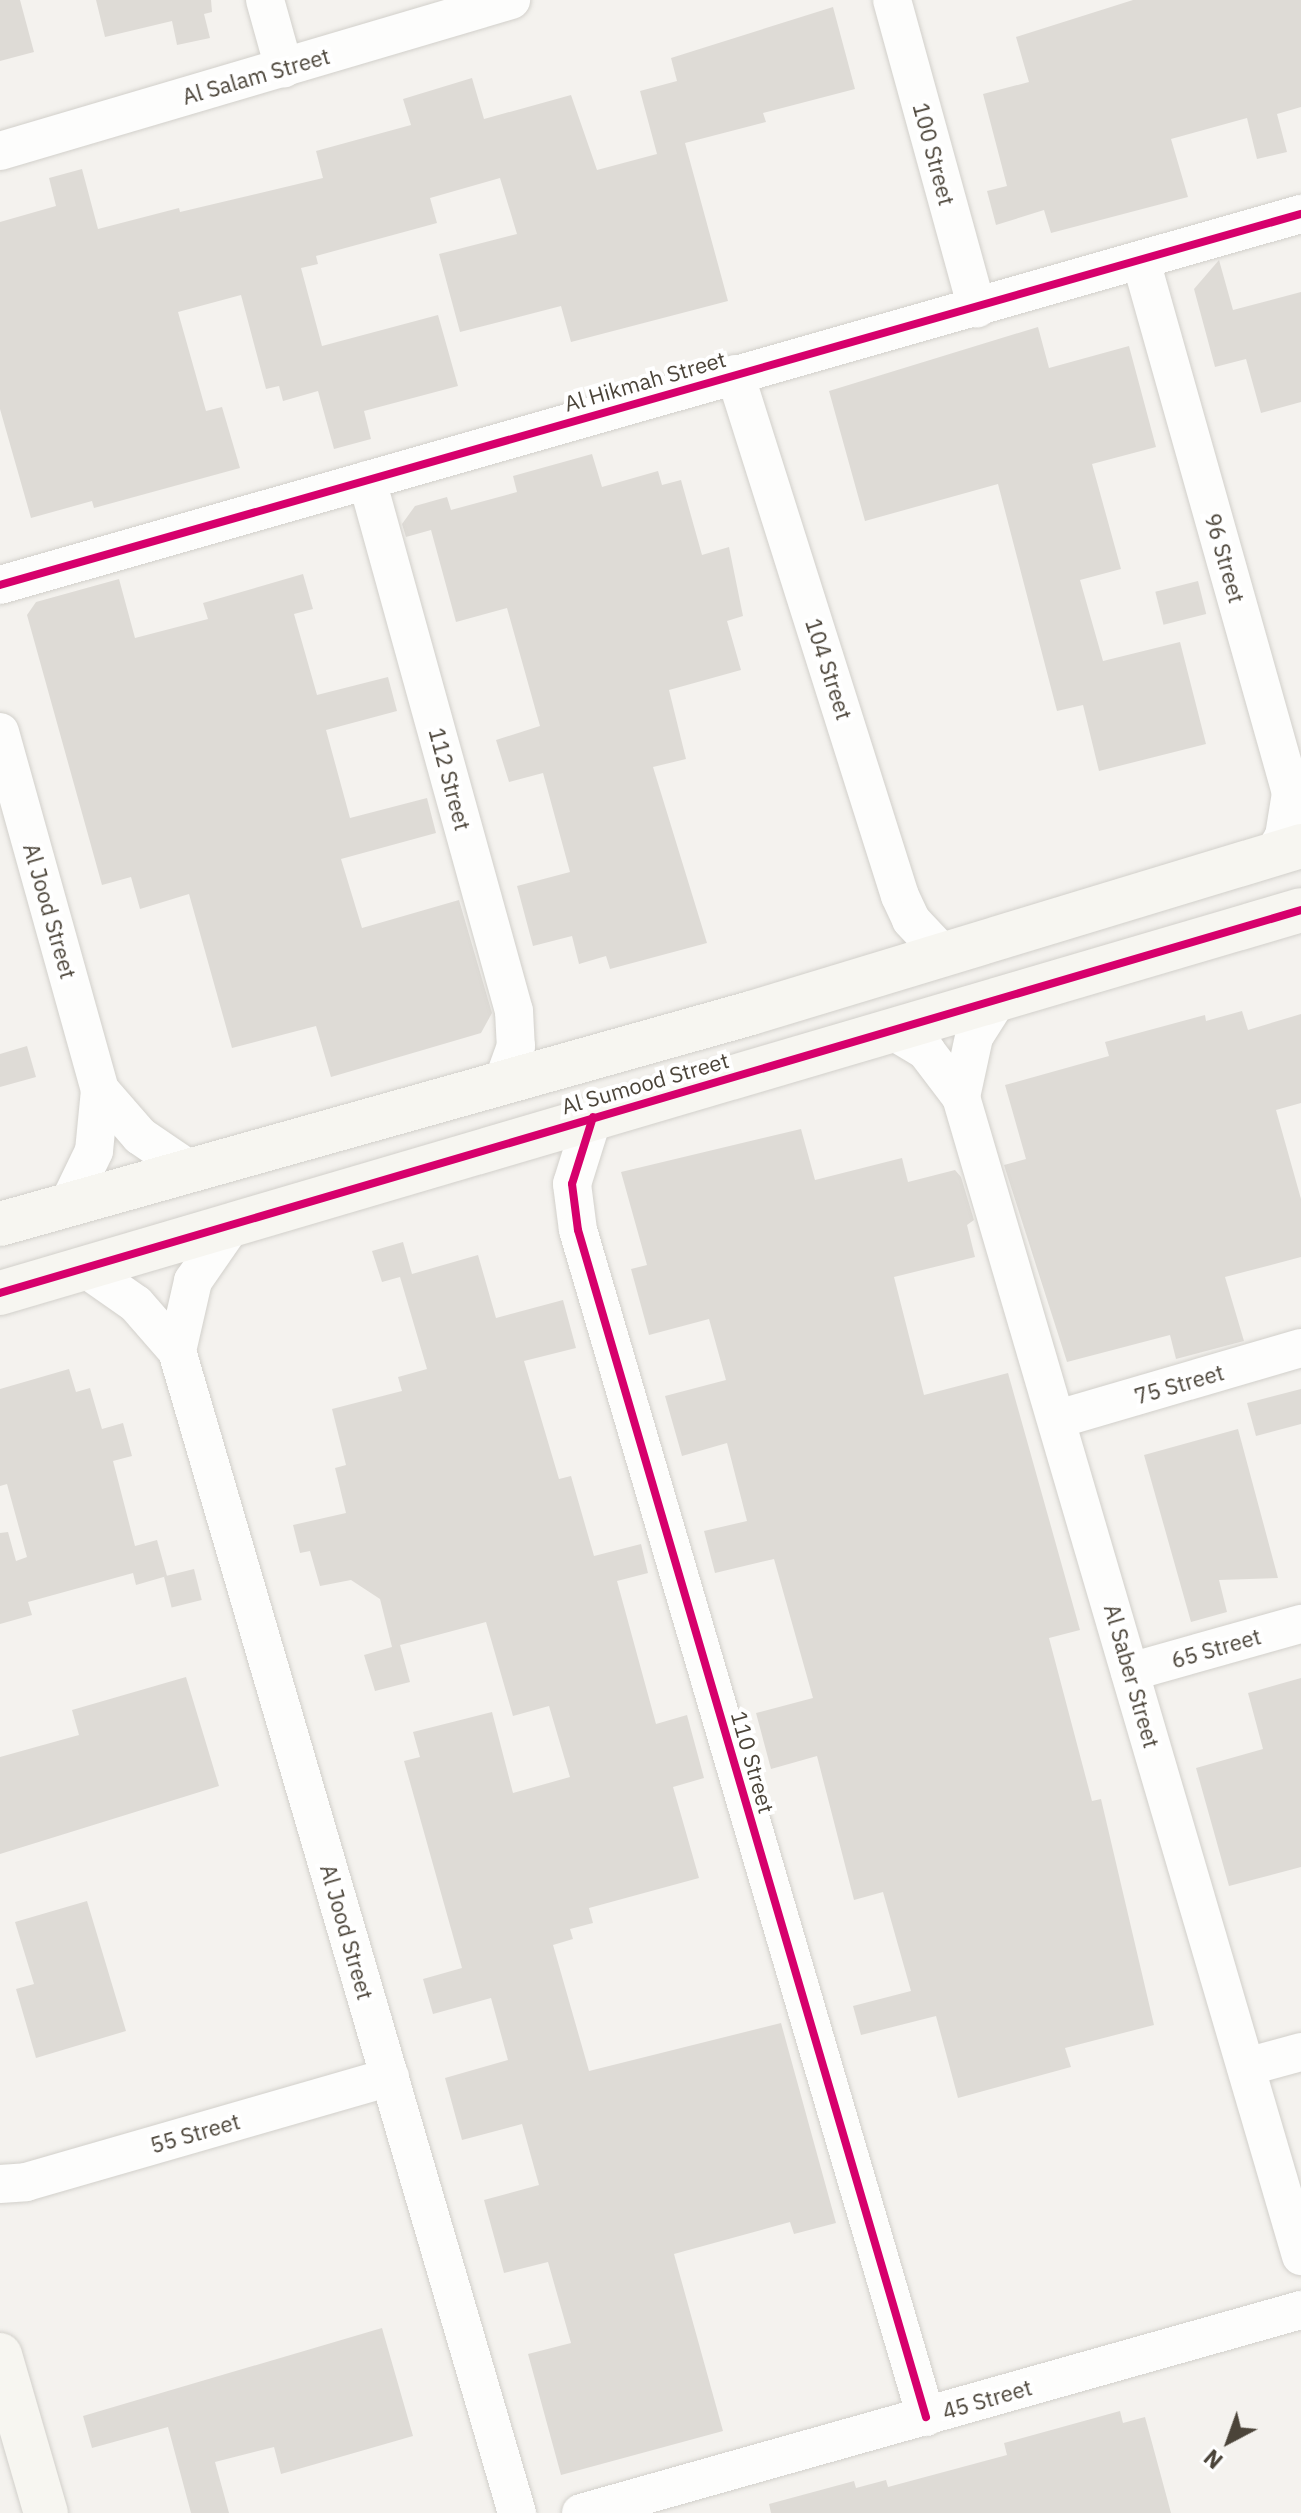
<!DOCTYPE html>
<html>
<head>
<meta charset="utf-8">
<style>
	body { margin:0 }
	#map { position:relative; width:1301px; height:2513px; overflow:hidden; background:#f4f2ee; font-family:"IBM Plex Sans",sans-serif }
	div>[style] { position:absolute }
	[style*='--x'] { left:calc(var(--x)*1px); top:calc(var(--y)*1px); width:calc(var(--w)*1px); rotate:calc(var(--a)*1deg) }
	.building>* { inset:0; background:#dedbd6; transform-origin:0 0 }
	.roads { filter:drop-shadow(0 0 2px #d2d0cb) drop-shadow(0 0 2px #d2d0cb) }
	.street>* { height:38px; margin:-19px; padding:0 19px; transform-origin:19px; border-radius:19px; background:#fdfdfc }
	.secondary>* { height:44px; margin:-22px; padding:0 22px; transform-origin:22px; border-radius:22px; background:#f7f6f1 }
	.cycleway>* { height:8px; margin:-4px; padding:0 4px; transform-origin:4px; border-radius:4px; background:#d6006c }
	span { translate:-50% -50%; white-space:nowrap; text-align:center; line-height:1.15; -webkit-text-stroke:8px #fff; paint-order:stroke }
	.street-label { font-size:22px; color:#4b4439 }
	.north { position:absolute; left:1189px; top:2401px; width:80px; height:80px; -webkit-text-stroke:6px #fff; paint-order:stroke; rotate:221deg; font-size:22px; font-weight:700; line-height:32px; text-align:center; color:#4b4439 }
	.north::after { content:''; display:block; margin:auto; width:28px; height:36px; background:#4b4439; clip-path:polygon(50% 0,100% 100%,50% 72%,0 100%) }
</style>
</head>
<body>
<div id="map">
	<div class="building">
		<div style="clip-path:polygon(0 0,20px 0,34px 52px,0 61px)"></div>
		<div style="clip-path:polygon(96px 0,211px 0,212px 12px,204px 14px,210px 38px,177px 45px,172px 21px,105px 37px)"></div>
		<div style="clip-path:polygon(1133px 0,1301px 0,1301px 107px,1277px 114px,1287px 152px,1257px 159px,1247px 118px,1171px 139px,1188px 197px,1051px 233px,1044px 210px,996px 225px,987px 191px,1007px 186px,983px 94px,1029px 82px,1016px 37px)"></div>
		<div style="clip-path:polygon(833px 7px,855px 89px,763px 113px,766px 122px,685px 143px,728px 301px,571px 342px,561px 306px,460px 332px,439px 254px,517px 234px,500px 178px,430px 198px,437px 223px,316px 256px,318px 264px,301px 268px,322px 346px,438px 315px,458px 386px,364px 411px,371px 439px,334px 449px,318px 391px,283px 401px,279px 386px,266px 389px,241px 295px,178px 312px,206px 411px,222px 407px,240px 468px,94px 508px,92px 501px,31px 518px,0 409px,0 222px,56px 206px,49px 178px,82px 169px,98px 229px,179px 208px,180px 212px,323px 178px,316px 151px,411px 125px,403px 99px,472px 78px,484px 119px,571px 95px,597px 170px,657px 154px,640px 91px,677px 81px,671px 58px)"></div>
		<div style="clip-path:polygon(1219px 260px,1233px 310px,1301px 292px,1301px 402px,1261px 413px,1246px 359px,1215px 367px,1194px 289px)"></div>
		<div style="clip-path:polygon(1038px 327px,1049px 368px,1129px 346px,1156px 447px,1092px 464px,1121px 569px,1080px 580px,1103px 661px,1180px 642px,1206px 744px,1099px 771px,1083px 705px,1057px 711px,998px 484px,865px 521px,829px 391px)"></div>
		<div style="clip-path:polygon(592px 454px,602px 487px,658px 471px,662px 485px,681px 480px,702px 555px,729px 547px,743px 616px,727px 621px,741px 670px,669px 690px,686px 759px,653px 767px,707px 943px,610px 969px,606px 956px,579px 964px,572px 936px,533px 946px,517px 886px,570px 872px,543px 773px,509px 782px,496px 740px,540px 726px,507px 608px,456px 622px,431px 530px,406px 537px,402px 524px,415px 506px,447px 497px,451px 510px,517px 492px,513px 476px)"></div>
		<div style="clip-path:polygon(303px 574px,313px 609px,294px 614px,317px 695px,388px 677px,397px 711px,326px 730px,350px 818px,427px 798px,436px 833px,341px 859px,362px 928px,459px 900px,492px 1013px,481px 1033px,331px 1077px,316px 1026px,232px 1048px,189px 894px,140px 909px,131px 877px,102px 885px,27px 615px,36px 602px,119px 579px,135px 638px,208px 619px,203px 603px)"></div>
		<div style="left:1198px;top:581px;width:34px;height:44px;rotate:76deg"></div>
		<div style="clip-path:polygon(1242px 1011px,1248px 1030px,1301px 1014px,1301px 1103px,1276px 1110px,1301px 1199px,1301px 1257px,1225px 1277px,1244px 1341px,1176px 1359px,1170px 1335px,1067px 1362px,1004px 1165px,1026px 1159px,1005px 1085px,1109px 1056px,1105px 1042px,1205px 1015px,1206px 1021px)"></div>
		<div style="clip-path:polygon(27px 1046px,36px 1077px,0 1087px,0 1054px)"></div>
		<div style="clip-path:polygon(801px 1129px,815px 1180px,902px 1158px,908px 1182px,955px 1170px,961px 1177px,974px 1220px,967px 1225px,975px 1257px,894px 1277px,924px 1395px,1008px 1373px,1080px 1630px,1049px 1638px,1092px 1801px,1101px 1799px,1154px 2025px,1065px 2048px,1071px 2067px,958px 2098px,936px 2016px,861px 2035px,853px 2006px,911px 1991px,883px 1892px,854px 1900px,817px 1756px,771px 1769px,756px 1713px,813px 1698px,774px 1559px,715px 1573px,704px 1531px,747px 1521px,727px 1443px,682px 1456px,665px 1396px,726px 1380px,709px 1319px,649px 1335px,631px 1269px,647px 1265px,621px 1172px)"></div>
		<div style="clip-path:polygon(403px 1242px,412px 1274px,478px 1255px,496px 1318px,563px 1300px,576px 1348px,524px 1361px,559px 1479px,571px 1476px,594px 1556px,641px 1544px,648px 1573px,617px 1581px,656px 1724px,687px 1715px,704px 1778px,673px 1787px,699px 1878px,589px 1908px,593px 1923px,570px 1929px,573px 1939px,553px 1945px,589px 2071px,781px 2023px,836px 2223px,794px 2234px,790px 2222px,674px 2254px,723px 2431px,561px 2475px,528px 2354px,571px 2343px,548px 2262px,504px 2273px,484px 2200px,539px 2185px,522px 2124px,462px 2140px,445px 2078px,508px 2060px,491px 1998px,433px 2014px,423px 1979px,462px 1968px,404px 1761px,420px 1757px,413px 1732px,492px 1712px,513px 1793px,570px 1777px,549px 1706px,513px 1716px,486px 1622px,400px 1645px,410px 1682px,375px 1691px,364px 1655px,392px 1647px,380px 1599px,351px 1580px,320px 1586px,310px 1551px,300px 1553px,293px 1525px,346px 1513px,335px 1468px,346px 1465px,332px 1409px,402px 1391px,398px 1377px,427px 1369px,400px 1277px,382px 1282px,372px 1251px)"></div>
		<div style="clip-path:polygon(69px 1369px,76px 1392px,90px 1388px,102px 1429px,123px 1423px,132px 1456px,113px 1461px,135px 1546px,157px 1540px,167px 1576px,136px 1585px,133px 1573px,28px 1602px,32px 1615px,0 1624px,0 1533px,8px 1532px,16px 1561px,27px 1557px,7px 1484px,0 1486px,0 1389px)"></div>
		<div style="clip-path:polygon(1301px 1389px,1301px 1424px,1256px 1436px,1247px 1403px)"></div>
		<div style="clip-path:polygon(1238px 1429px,1278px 1578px,1219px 1580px,1227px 1612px,1191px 1622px,1144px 1455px)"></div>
		<div style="left:194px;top:1569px;width:32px;height:31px;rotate:76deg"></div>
		<div style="clip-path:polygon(186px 1677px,219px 1786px,0 1854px,0 1757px,79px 1735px,72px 1710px)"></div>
		<div style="clip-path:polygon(1301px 1678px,1301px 1867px,1229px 1886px,1196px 1768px,1263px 1749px,1248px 1693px)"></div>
		<div style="clip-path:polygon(87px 1901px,126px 2031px,36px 2058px,16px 1989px,34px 1984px,15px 1922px)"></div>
		<div style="clip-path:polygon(382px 2328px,413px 2436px,281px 2474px,274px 2447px,215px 2462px,229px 2513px,191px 2513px,168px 2427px,92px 2448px,83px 2416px)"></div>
		<div style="clip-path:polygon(1120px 2411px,1123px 2423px,1145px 2417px,1171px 2513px,771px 2513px,769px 2504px,854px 2481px,856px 2488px,886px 2480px,888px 2487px,1007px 2455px,1004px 2443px)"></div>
	</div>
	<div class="roads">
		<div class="street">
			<div style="--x:265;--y:0;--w:71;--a:74.4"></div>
			<div style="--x:892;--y:0;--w:320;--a:74.6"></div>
			<div style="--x:0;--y:151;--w:533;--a:-16.46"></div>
			<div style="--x:1141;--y:261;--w:553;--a:74.25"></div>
			<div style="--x:1291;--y:793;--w:44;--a:99.2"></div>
			<div style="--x:1284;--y:836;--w:22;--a:120"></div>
			<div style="--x:735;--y:374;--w:547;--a:72.46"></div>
			<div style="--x:900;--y:896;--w:26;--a:65"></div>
			<div style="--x:911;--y:920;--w:45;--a:46.8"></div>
			<div style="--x:367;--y:480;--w:551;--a:74.53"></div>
			<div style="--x:514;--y:1011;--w:35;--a:87"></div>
			<div style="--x:516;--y:1046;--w:35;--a:110"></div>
			<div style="--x:0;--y:585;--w:1353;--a:-15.92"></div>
			<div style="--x:0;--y:732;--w:372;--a:74.4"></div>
			<div style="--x:100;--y:1090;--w:61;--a:95.6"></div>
			<div style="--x:94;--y:1151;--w:60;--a:115.7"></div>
			<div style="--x:893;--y:1031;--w:39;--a:31"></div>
			<div style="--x:926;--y:1051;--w:58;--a:52.7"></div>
			<div style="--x:961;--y:1097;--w:1208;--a:73.65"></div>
			<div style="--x:100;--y:1090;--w:61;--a:49"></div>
			<div style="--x:140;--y:1136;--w:60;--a:34.2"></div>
			<div style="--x:961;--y:1097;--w:61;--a:-77.8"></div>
			<div style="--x:974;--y:1037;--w:41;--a:-57.8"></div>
			<div style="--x:593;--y:1117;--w:70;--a:107.4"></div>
			<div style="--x:572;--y:1184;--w:46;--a:82.6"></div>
			<div style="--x:578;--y:1230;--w:1237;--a:73.66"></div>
			<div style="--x:86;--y:1269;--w:61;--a:35"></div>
			<div style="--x:136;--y:1304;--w:62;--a:48.9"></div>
			<div style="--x:177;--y:1351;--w:1211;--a:73.69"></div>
			<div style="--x:177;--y:1351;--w:72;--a:-77.1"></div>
			<div style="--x:193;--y:1281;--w:70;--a:-55.4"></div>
			<div style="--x:1058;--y:1419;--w:253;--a:-16.3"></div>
			<div style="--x:1130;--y:1672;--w:178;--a:-15.7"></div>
			<div style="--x:1246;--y:2067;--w:57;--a:-15.3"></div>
			<div style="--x:0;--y:2184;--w:26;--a:-4"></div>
			<div style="--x:26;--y:2182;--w:379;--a:-16.1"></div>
			<div style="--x:581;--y:2513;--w:748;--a:-15.75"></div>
		</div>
		<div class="secondary">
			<div style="--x:0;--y:1224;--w:780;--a:-15.69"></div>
			<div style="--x:751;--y:1013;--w:575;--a:-16.89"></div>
			<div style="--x:0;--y:1293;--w:1356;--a:-16.4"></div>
			<div style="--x:0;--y:2355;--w:165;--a:73.8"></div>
		</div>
	</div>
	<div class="cycleway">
		<div style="--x:0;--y:585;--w:1353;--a:-15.92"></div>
		<div style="--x:593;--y:1117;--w:70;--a:107.4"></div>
		<div style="--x:572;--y:1184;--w:46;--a:82.6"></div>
		<div style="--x:578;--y:1230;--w:1237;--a:73.66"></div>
		<div style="--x:0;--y:1293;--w:1356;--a:-16.4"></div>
	</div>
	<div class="street-label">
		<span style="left:256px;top:76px;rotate:-16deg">Al Salam Street</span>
		<span style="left:934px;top:154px;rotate:75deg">100 Street</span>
		<span style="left:645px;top:381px;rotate:-16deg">Al Hikmah Street</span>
		<span style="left:1225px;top:558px;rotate:74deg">96 Street</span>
		<span style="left:829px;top:669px;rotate:72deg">104 Street</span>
		<span style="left:450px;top:779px;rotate:75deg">112 Street</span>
		<span style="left:50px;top:911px;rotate:74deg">Al Jood Street</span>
		<span style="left:645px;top:1083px;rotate:-16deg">Al Sumood Street</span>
		<span style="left:1179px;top:1384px;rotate:-16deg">75 Street</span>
		<span style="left:1216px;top:1648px;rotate:-16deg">65 Street</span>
		<span style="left:1132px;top:1676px;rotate:74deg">Al Saber Street</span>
		<span style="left:753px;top:1762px;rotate:74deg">110 Street</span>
		<span style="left:347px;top:1932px;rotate:74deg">Al Jood Street</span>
		<span style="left:195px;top:2133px;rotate:-16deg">55 Street</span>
		<span style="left:987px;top:2399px;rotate:-16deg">45 Street</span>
	</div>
	<div class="north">N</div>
</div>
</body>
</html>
